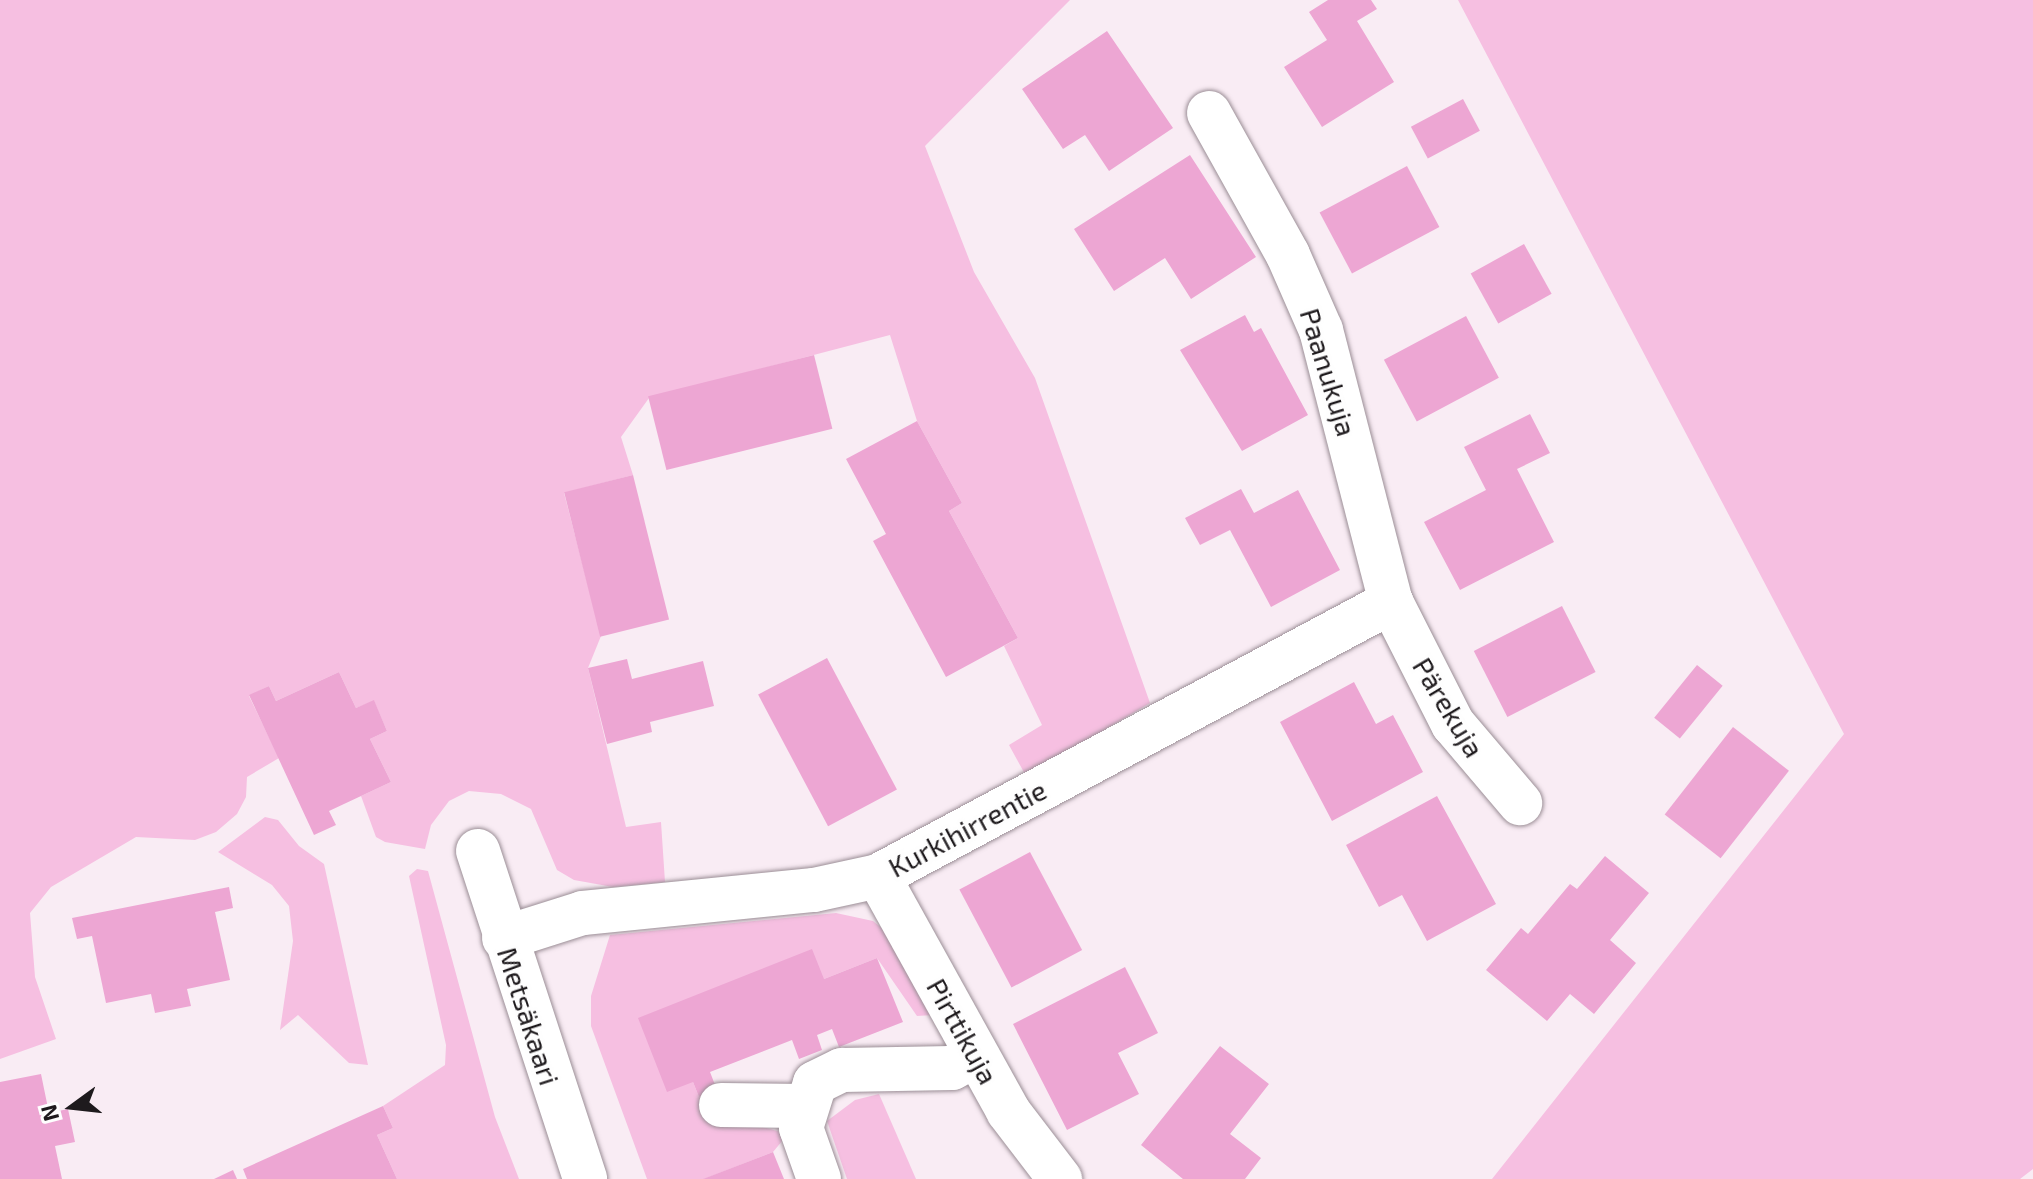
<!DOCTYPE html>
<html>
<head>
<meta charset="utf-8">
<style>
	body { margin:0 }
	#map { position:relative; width:2033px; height:1179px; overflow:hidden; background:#f9ecf4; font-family:"Exo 2",sans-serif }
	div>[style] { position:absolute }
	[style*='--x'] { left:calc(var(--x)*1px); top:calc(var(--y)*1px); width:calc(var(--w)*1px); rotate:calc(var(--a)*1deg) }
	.green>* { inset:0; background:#f6bfe1 }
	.building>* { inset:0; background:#eda6d3; transform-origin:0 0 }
	.roads { filter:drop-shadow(0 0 2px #9b8e96) drop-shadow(0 0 2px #9b8e96) }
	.minor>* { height:44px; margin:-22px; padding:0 22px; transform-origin:22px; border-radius:22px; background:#fff }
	span { translate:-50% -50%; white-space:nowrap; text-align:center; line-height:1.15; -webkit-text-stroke:7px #fefefe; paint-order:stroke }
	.street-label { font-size:28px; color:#1e1a1d }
	.north { position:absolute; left:32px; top:1067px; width:80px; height:80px; -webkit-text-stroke:6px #fefefe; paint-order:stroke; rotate:255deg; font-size:22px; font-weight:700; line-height:32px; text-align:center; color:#1e1a1d }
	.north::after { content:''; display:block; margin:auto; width:28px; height:36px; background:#1e1a1d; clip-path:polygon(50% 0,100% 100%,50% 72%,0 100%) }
</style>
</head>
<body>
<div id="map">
	<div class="green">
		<div style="clip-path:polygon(0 0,1070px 0,925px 146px,974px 272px,1035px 378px,1150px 703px,1026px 776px,1009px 745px,1042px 725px,1004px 646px,1018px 638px,949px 511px,962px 503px,917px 421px,890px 335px,649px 398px,621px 437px,633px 475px,564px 493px,601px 636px,588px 668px,626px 827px,661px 822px,665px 882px,613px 887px,574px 880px,557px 870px,531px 809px,501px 794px,469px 791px,449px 801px,431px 825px,425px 849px,385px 842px,376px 837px,361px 796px,391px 782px,370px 739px,387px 731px,374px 701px,356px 708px,339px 672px,276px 701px,269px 686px,249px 696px,279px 758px,247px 777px,246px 797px,237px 814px,216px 832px,195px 840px,136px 837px,51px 887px,30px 913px,35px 977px,56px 1039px,0 1059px)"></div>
		<div style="clip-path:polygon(1458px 0,2033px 0,2033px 1169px,2020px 1179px,1492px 1179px,1844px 734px)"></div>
		<div style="clip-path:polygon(265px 817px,278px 820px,299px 846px,324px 864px,368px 1065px,349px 1063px,298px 1015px,280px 1030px,293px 941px,289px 906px,272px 885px,218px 852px)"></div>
		<div style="clip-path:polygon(417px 869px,428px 871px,495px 1117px,519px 1179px,397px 1179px,377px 1135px,393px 1128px,383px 1106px,445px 1065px,446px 1045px,409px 876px)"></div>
		<div style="clip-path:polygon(836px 913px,873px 921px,888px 933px,933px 1015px,917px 1016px,877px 958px,824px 979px,693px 1082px,699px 1097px,717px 1090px,756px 1125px,788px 1134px,773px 1152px,704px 1179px,647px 1179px,591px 1026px,591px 996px,610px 935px)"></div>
		<div style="clip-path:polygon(879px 1094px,916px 1179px,847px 1179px,827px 1121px,855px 1100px)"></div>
	</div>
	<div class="building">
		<div style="clip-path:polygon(1328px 0,1371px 0,1377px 9px,1357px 21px,1394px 82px,1322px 127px,1284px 67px,1327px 40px,1309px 12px)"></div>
		<div style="clip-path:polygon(1107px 31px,1173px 128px,1109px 171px,1085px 135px,1063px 149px,1022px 89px)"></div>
		<div style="left:1463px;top:99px;width:36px;height:59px;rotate:62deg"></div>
		<div style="clip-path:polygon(1190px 155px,1256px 257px,1191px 299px,1165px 258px,1114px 291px,1074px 229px)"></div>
		<div style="left:1407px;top:166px;width:69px;height:99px;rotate:62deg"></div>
		<div style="left:1524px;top:244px;width:57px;height:61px;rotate:61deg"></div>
		<div style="clip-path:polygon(1245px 315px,1254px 332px,1261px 328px,1308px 415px,1242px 451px,1180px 350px)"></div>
		<div style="left:1466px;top:316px;width:70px;height:93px;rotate:62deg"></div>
		<div style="left:814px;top:355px;width:76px;height:171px;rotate:76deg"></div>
		<div style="clip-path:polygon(1530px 414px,1550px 453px,1517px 469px,1554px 542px,1460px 590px,1424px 522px,1486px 490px,1464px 447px)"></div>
		<div style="clip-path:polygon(917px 421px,962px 503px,949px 511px,1018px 638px,946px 677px,873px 541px,886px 534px,846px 459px)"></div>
		<div style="left:633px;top:475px;width:149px;height:71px;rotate:76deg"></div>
		<div style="clip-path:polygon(1241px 489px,1254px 513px,1298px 490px,1340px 570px,1271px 607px,1230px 530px,1200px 545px,1185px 518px)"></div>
		<div style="left:1562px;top:606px;width:74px;height:99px;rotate:63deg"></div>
		<div style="left:827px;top:658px;width:149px;height:78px;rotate:62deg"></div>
		<div style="clip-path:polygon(627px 659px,632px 679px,703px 661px,714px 706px,650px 722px,652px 732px,607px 744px,588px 668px)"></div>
		<div style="left:1697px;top:665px;width:33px;height:68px;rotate:39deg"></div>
		<div style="clip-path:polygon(339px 672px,356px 708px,374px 700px,387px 731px,370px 739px,391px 782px,329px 811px,336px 825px,314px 835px,249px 695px,269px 686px,276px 701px)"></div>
		<div style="clip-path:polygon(1354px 682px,1376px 724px,1393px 715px,1423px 772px,1332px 821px,1280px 722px)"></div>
		<div style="left:1733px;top:727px;width:71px;height:111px;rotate:38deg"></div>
		<div style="clip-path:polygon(1437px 796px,1496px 904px,1427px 941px,1402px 895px,1379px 907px,1346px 845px)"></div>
		<div style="left:1030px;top:852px;width:111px;height:80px;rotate:62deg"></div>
		<div style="clip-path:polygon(1605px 856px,1649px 893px,1610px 940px,1636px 963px,1594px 1014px,1570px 994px,1547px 1021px,1486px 970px,1521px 928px,1528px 934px,1570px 884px,1577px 889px)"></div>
		<div style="clip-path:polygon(229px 887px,233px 908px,215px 912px,230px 980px,187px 989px,191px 1006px,155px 1013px,151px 994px,106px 1003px,92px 936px,77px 939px,72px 918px)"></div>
		<div style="clip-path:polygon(812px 949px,824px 979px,877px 958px,903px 1022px,839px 1047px,832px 1029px,817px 1035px,822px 1050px,799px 1059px,792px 1040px,710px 1072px,717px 1090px,699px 1097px,693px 1082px,667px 1092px,638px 1018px)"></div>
		<div style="clip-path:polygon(1125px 967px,1158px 1033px,1118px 1053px,1139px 1094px,1067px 1130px,1013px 1024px)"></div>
		<div style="clip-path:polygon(1220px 1046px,1269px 1084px,1230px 1134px,1261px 1158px,1245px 1179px,1183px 1179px,1141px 1145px)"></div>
		<div style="clip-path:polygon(41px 1074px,49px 1113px,68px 1109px,75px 1142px,55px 1146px,62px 1179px,0 1179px,0 1082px)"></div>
		<div style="clip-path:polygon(383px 1106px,393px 1128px,377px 1135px,397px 1179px,247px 1179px,243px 1169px)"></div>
		<div style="clip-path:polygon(773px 1152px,784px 1179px,703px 1179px)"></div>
		<div style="clip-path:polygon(233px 1170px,237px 1179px,214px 1179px)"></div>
	</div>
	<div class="roads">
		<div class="minor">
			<div style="--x:1209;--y:113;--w:162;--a:60.9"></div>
			<div style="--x:1288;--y:255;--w:82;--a:66.3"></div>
			<div style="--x:1321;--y:330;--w:281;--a:75.6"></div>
			<div style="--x:1391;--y:602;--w:137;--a:63.1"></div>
			<div style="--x:1453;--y:724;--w:104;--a:49.7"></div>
			<div style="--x:478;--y:851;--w:345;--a:71.9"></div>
			<div style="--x:878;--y:876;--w:269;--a:61"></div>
			<div style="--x:1008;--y:1111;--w:86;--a:52.6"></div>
			<div style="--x:504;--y:938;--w:83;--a:-17.6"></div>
			<div style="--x:583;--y:913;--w:232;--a:-5.7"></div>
			<div style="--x:814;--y:890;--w:66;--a:-12.3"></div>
			<div style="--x:878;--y:876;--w:582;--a:-28.11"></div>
			<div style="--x:721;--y:1105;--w:83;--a:0.7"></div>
			<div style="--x:819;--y:1179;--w:54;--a:-109.4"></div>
			<div style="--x:801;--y:1128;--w:47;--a:-72.7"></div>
			<div style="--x:815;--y:1083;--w:30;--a:-26"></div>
			<div style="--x:842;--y:1070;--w:110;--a:-1"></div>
			<div style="--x:952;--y:1068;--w:27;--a:-28"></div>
		</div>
	</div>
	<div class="street-label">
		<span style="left:1329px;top:372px;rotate:73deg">Paanukuja</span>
		<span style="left:1449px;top:707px;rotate:59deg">Pärekuja</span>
		<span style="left:967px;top:828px;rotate:-28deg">Kurkihirrentie</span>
		<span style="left:529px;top:1016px;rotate:72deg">Metsäkaari</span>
		<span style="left:963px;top:1031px;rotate:61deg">Pirttikuja</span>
	</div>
	<div class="north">N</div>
</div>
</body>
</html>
